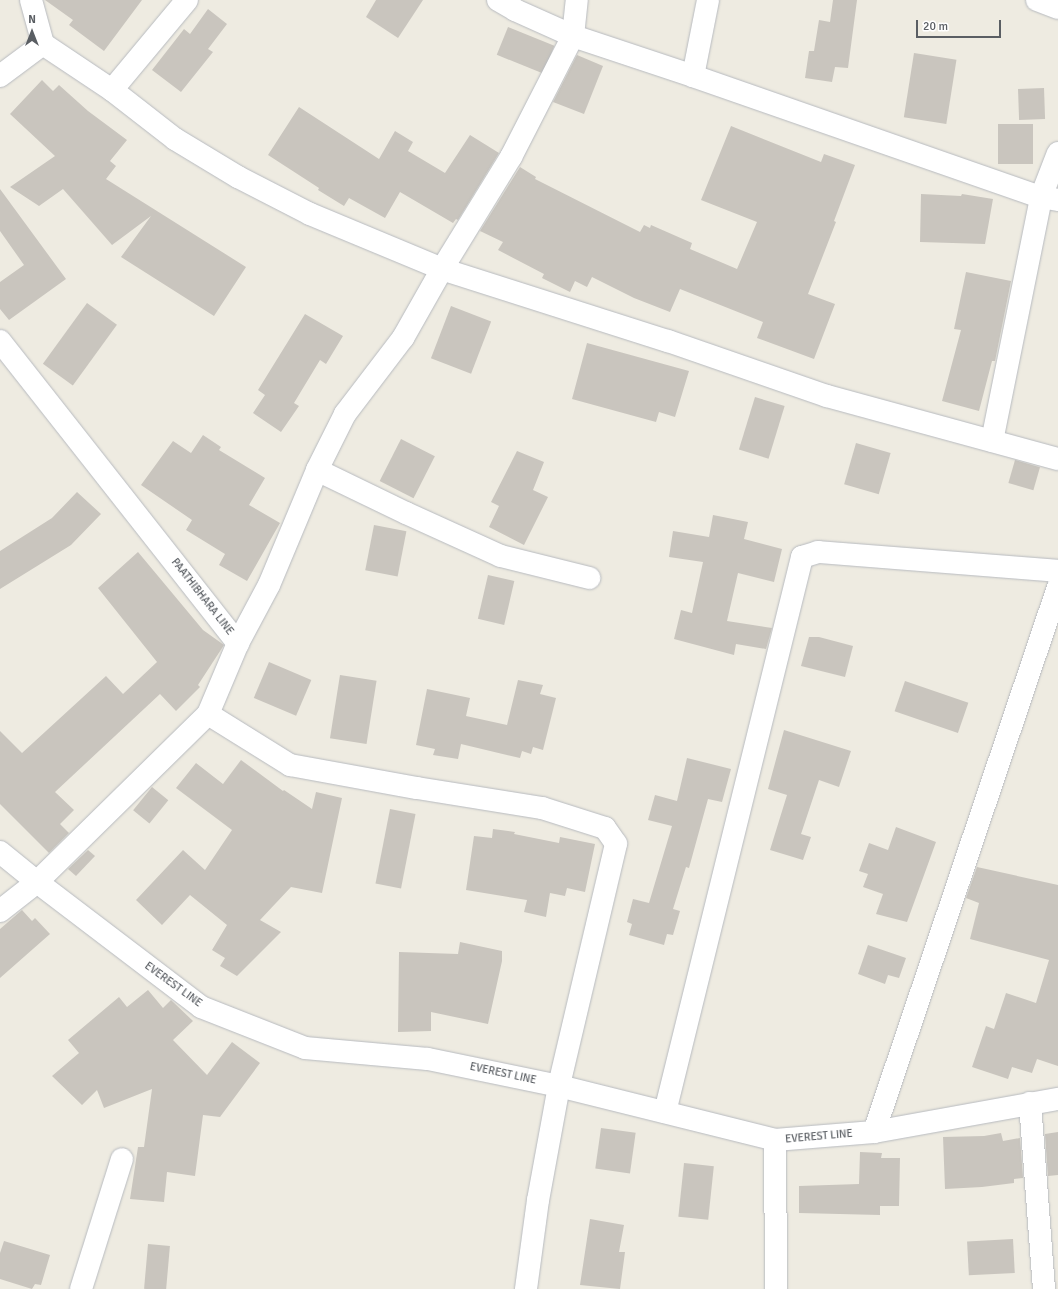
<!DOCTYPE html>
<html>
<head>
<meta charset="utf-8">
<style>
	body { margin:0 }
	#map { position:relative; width:1058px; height:1289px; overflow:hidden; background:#eeebe1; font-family:Signika,sans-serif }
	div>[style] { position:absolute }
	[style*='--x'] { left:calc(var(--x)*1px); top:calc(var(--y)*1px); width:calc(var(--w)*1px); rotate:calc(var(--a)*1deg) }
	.building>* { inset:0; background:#c9c5be; transform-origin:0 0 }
	.roads { filter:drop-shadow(0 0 1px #b7babf) drop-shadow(0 0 1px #b7babf) }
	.street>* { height:22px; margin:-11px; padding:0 11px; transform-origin:11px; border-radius:11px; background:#fff }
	span { translate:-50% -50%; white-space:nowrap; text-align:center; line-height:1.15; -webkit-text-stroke:3px #fff; paint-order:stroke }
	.street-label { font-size:11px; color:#5a5e63 }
	.north { position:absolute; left:12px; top:12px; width:40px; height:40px; -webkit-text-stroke:3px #fff; paint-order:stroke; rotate:0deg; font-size:11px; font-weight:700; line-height:16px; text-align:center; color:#5a5e63 }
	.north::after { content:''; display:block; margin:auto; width:14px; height:18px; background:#5a5e63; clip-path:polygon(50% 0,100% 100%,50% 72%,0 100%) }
	.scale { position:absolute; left:916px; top:20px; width:85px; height:18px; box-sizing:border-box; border:2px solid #5a5e63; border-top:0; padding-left:5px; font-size:12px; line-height:14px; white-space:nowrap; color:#5a5e63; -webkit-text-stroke:3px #fff; paint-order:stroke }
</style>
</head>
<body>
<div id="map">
	<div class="building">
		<div style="clip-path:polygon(45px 0,142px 0,104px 51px,69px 25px,73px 20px)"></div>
		<div style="clip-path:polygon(376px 0,423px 0,398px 38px,366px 17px)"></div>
		<div style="clip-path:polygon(833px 0,857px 0,848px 68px,835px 67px,832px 82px,805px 78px,809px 51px,814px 51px,819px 20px,830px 22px)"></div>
		<div style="clip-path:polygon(208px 9px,227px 24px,208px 49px,213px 52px,181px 92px,152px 70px,184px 29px,190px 34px)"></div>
		<div style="left:508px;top:27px;width:50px;height:30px;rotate:22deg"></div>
		<div style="left:914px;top:53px;width:43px;height:65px;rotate:9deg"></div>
		<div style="clip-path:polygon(577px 55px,603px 66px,584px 114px,553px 102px)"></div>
		<div style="clip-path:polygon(42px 80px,53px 91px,59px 85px,88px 111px,127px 140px,110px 161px,116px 166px,106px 179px,246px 267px,214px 316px,121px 257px,151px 216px,112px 245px,63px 189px,39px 206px,10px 187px,55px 156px,10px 114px)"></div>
		<div style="left:1044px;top:88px;width:31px;height:26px;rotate:88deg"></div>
		<div style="clip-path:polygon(299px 107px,379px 159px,395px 131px,413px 142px,408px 151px,445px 173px,470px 135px,499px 153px,458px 220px,456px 219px,453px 223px,400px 192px,385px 218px,349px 198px,344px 206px,318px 190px,319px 188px,268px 155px)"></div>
		<div style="left:998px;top:124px;width:35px;height:40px"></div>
		<div style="clip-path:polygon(731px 126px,821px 162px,824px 154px,855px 165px,834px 221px,836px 222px,808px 294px,835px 304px,814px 359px,757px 338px,763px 322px,680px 289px,670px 312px,634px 298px,592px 277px,587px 287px,575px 281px,570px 292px,542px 278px,544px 274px,498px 250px,503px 242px,480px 231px,520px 167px,536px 177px,535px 179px,640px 232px,644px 225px,650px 228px,651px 225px,692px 243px,690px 249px,737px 269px,757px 222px,701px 200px)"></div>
		<div style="clip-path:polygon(0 189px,66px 279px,9px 320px,0 309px,0 282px,24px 265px,0 231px)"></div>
		<div style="clip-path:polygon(921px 194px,961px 196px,962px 194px,993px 199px,985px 244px,920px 242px)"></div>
		<div style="clip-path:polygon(966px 272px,1011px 281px,995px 361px,992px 361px,979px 411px,942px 401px,961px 330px,954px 329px)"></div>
		<div style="left:87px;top:303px;width:37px;height:75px;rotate:36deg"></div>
		<div style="left:451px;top:306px;width:43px;height:56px;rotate:21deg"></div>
		<div style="clip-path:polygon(305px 314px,343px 336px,326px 364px,320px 360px,294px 403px,299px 406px,281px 432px,253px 413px,265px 395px,258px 390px)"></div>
		<div style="clip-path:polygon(587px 343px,689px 371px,675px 417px,659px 412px,656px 422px,572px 399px)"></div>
		<div style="left:755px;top:397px;width:31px;height:55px;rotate:17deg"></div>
		<div style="clip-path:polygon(203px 435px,221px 447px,219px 450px,265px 478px,249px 505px,280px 523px,247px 581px,219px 565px,225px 554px,186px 530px,192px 520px,141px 485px,173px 441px,191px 453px)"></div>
		<div style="left:401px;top:439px;width:38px;height:47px;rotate:27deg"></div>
		<div style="left:856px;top:443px;width:36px;height:43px;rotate:16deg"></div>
		<div style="clip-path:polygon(517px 451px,544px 462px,533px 490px,548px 497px,524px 545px,489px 527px,499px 506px,491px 502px)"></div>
		<div style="left:1015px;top:460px;width:26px;height:24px;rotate:16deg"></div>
		<div style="clip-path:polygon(77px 492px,101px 514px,71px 545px,0 589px,0 551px,52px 518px)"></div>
		<div style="clip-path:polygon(713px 515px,748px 522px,744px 539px,782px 549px,774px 582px,738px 573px,727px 621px,772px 628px,766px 649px,736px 644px,734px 655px,674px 639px,681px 610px,692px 613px,703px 562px,669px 557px,673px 531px,709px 537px)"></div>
		<div style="left:374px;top:525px;width:33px;height:46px;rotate:11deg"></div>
		<div style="clip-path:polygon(138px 552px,203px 630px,224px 645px,198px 685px,200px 687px,176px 711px,160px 694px,55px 792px,74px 810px,60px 824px,69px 833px,49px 853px,0 804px,0 731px,22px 753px,106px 676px,123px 694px,157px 662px,98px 588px)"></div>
		<div style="left:488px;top:575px;width:27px;height:45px;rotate:13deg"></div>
		<div style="clip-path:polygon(809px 637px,819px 637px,853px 646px,845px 677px,801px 666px)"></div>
		<div style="left:269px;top:662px;width:46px;height:39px;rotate:23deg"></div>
		<div style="left:340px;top:675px;width:37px;height:64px;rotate:9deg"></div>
		<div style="clip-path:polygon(518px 680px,543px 685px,540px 694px,556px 698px,543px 750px,533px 747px,531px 754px,522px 751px,520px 758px,461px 744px,458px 759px,433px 755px,435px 749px,416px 745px,427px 689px,470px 698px,466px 716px,507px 725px)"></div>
		<div style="left:905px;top:681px;width:67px;height:32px;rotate:19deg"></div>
		<div style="clip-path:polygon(784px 730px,851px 751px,839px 787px,819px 780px,801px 834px,811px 837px,803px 860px,770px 850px,787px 795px,768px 789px)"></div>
		<div style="clip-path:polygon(687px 758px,731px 769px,722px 802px,708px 799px,689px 868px,686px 867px,673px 909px,680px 911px,673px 935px,667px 934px,664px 945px,629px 935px,632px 924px,627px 922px,633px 899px,649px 903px,672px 826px,648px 820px,655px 795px,677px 801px)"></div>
		<div style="clip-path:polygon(241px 760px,283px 791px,284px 790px,312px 809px,316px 792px,342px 798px,322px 893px,291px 887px,260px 920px,281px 932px,237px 976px,220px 966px,225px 958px,212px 950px,227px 925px,190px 895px,162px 925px,136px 900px,183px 850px,205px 870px,232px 830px,176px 788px,196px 763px,223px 784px)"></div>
		<div style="left:152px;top:787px;width:21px;height:30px;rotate:39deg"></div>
		<div style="left:390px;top:809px;width:26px;height:76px;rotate:11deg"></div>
		<div style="clip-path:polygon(896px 827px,936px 842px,907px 922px,876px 914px,883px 894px,863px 887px,868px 874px,859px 871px,869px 843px,888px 850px)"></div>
		<div style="clip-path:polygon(493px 829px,515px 832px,514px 834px,559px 843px,560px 837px,595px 844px,585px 892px,567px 888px,565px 896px,550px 893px,546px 917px,524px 912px,527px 900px,466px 890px,474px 836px,492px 838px)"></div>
		<div style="clip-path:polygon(88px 850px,95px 856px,76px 876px,68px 869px)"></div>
		<div style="clip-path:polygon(977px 867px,1058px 885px,1058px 1066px,1037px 1059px,1032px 1073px,1012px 1067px,1008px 1079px,972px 1067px,986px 1026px,994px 1029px,1006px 993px,1036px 1003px,1049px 960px,970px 939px,979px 903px,966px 898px)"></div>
		<div style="clip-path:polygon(22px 910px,32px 921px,35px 918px,50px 934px,0 978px,0 929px)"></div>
		<div style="clip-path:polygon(460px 942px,502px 951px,502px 961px,488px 1024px,431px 1012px,431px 1031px,398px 1032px,399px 952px,458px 954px)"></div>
		<div style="clip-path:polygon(868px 945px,906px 958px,899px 978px,888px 975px,885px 984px,858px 974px)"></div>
		<div style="clip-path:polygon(148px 990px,163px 1008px,171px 1000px,193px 1021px,173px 1040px,207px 1075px,232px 1042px,260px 1063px,220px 1117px,203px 1115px,195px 1176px,167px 1172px,164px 1202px,130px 1199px,138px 1147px,144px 1147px,152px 1089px,104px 1108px,97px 1090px,82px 1105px,52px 1076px,79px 1053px,68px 1040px,119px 997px,127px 1007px)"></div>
		<div style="left:601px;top:1128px;width:35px;height:41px;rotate:8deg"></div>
		<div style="clip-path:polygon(1058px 1132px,1058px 1175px,1048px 1176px,1045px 1134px)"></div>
		<div style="clip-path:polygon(1001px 1133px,1003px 1141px,1020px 1138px,1023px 1178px,1014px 1179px,1014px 1183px,982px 1187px,945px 1189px,943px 1137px,984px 1136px)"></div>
		<div style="clip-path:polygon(860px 1152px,882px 1153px,881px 1158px,900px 1158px,899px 1206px,880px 1206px,880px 1215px,799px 1213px,799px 1186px,859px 1184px)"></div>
		<div style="left:684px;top:1163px;width:30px;height:54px;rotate:6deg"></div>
		<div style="clip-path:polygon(590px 1219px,624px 1225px,619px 1252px,625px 1252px,620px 1289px,580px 1285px)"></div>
		<div style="left:1013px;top:1239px;width:34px;height:46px;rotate:87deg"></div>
		<div style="clip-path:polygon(4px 1241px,50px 1255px,41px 1285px,35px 1284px,32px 1289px,0 1279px,0 1253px)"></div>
		<div style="left:148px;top:1244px;width:22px;height:45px;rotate:5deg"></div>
	</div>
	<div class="roads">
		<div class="street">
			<div style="--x:498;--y:0;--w:20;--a:30"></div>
			<div style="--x:515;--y:10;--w:64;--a:24.1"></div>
			<div style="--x:573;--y:36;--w:126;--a:18.4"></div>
			<div style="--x:693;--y:76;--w:368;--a:19.2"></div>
			<div style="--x:1041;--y:197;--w:17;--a:10"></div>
			<div style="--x:1037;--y:0;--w:22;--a:21"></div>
			<div style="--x:43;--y:44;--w:83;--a:33.7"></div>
			<div style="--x:112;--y:90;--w:80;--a:37.9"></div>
			<div style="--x:175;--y:139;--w:74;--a:31.1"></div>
			<div style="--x:238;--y:177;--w:81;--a:27.2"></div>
			<div style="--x:310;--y:214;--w:143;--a:22.6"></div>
			<div style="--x:442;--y:269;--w:237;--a:17.7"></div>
			<div style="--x:668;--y:341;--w:168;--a:19.1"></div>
			<div style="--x:827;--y:396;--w:239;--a:15.3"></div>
			<div style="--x:0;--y:76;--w:54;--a:-36.7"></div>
			<div style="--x:43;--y:44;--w:46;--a:-105.3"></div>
			<div style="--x:693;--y:76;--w:77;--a:-78.8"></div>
			<div style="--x:112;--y:90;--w:117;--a:-50.2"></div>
			<div style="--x:0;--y:341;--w:385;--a:51.8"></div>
			<div style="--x:238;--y:643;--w:77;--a:112.9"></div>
			<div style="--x:208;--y:714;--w:240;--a:135.5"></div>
			<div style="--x:37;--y:882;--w:47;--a:141.9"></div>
			<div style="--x:992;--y:441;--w:249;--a:-78.6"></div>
			<div style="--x:1041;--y:197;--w:47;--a:-68.9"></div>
			<div style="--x:317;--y:470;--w:99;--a:25.8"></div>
			<div style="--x:406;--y:513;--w:104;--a:24.4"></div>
			<div style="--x:501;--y:556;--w:91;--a:14"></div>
			<div style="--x:238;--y:643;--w:66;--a:-61.9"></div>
			<div style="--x:269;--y:585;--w:125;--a:-67.3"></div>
			<div style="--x:317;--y:470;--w:63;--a:-63.4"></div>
			<div style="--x:345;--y:414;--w:96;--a:-52.7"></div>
			<div style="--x:403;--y:338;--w:79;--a:-60.5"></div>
			<div style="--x:442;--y:269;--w:132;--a:-58.4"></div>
			<div style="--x:511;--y:157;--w:136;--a:-62.9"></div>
			<div style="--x:573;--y:36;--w:36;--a:-84"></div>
			<div style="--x:208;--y:714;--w:97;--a:31.9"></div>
			<div style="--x:290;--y:765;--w:129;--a:10.3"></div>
			<div style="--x:417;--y:788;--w:127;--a:9.1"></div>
			<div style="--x:542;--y:808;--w:66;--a:17.6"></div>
			<div style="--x:605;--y:828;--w:19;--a:55"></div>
			<div style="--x:616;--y:844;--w:249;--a:103.3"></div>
			<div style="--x:559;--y:1086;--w:116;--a:100.4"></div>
			<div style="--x:538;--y:1200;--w:90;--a:97.7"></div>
			<div style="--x:0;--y:852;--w:48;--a:39"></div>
			<div style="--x:37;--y:882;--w:206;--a:37.3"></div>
			<div style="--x:201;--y:1007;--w:112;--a:21.5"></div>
			<div style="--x:305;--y:1048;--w:123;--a:5.1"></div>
			<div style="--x:428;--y:1059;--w:134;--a:11.6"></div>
			<div style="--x:559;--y:1086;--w:223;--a:14"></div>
			<div style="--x:775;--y:1140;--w:99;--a:-4.6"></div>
			<div style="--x:874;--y:1132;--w:187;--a:-10.2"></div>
			<div style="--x:1030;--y:1103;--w:187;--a:85.7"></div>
			<div style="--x:665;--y:1112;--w:572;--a:-76.13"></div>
			<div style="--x:802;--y:557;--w:17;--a:-17"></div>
			<div style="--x:818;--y:552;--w:241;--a:4.5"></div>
			<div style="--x:874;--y:1132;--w:575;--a:-71.34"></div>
			<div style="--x:775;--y:1140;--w:149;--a:89.6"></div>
			<div style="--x:81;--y:1289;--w:136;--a:-72.5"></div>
		</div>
	</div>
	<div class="street-label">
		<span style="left:202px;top:597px;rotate:52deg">PAATHIBHARA LINE</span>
		<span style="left:173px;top:985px;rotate:36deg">EVEREST LINE</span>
		<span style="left:503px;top:1074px;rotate:12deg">EVEREST LINE</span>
		<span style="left:819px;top:1137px;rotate:-5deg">EVEREST LINE</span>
	</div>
	<div class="north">N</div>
	<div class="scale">20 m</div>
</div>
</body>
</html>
